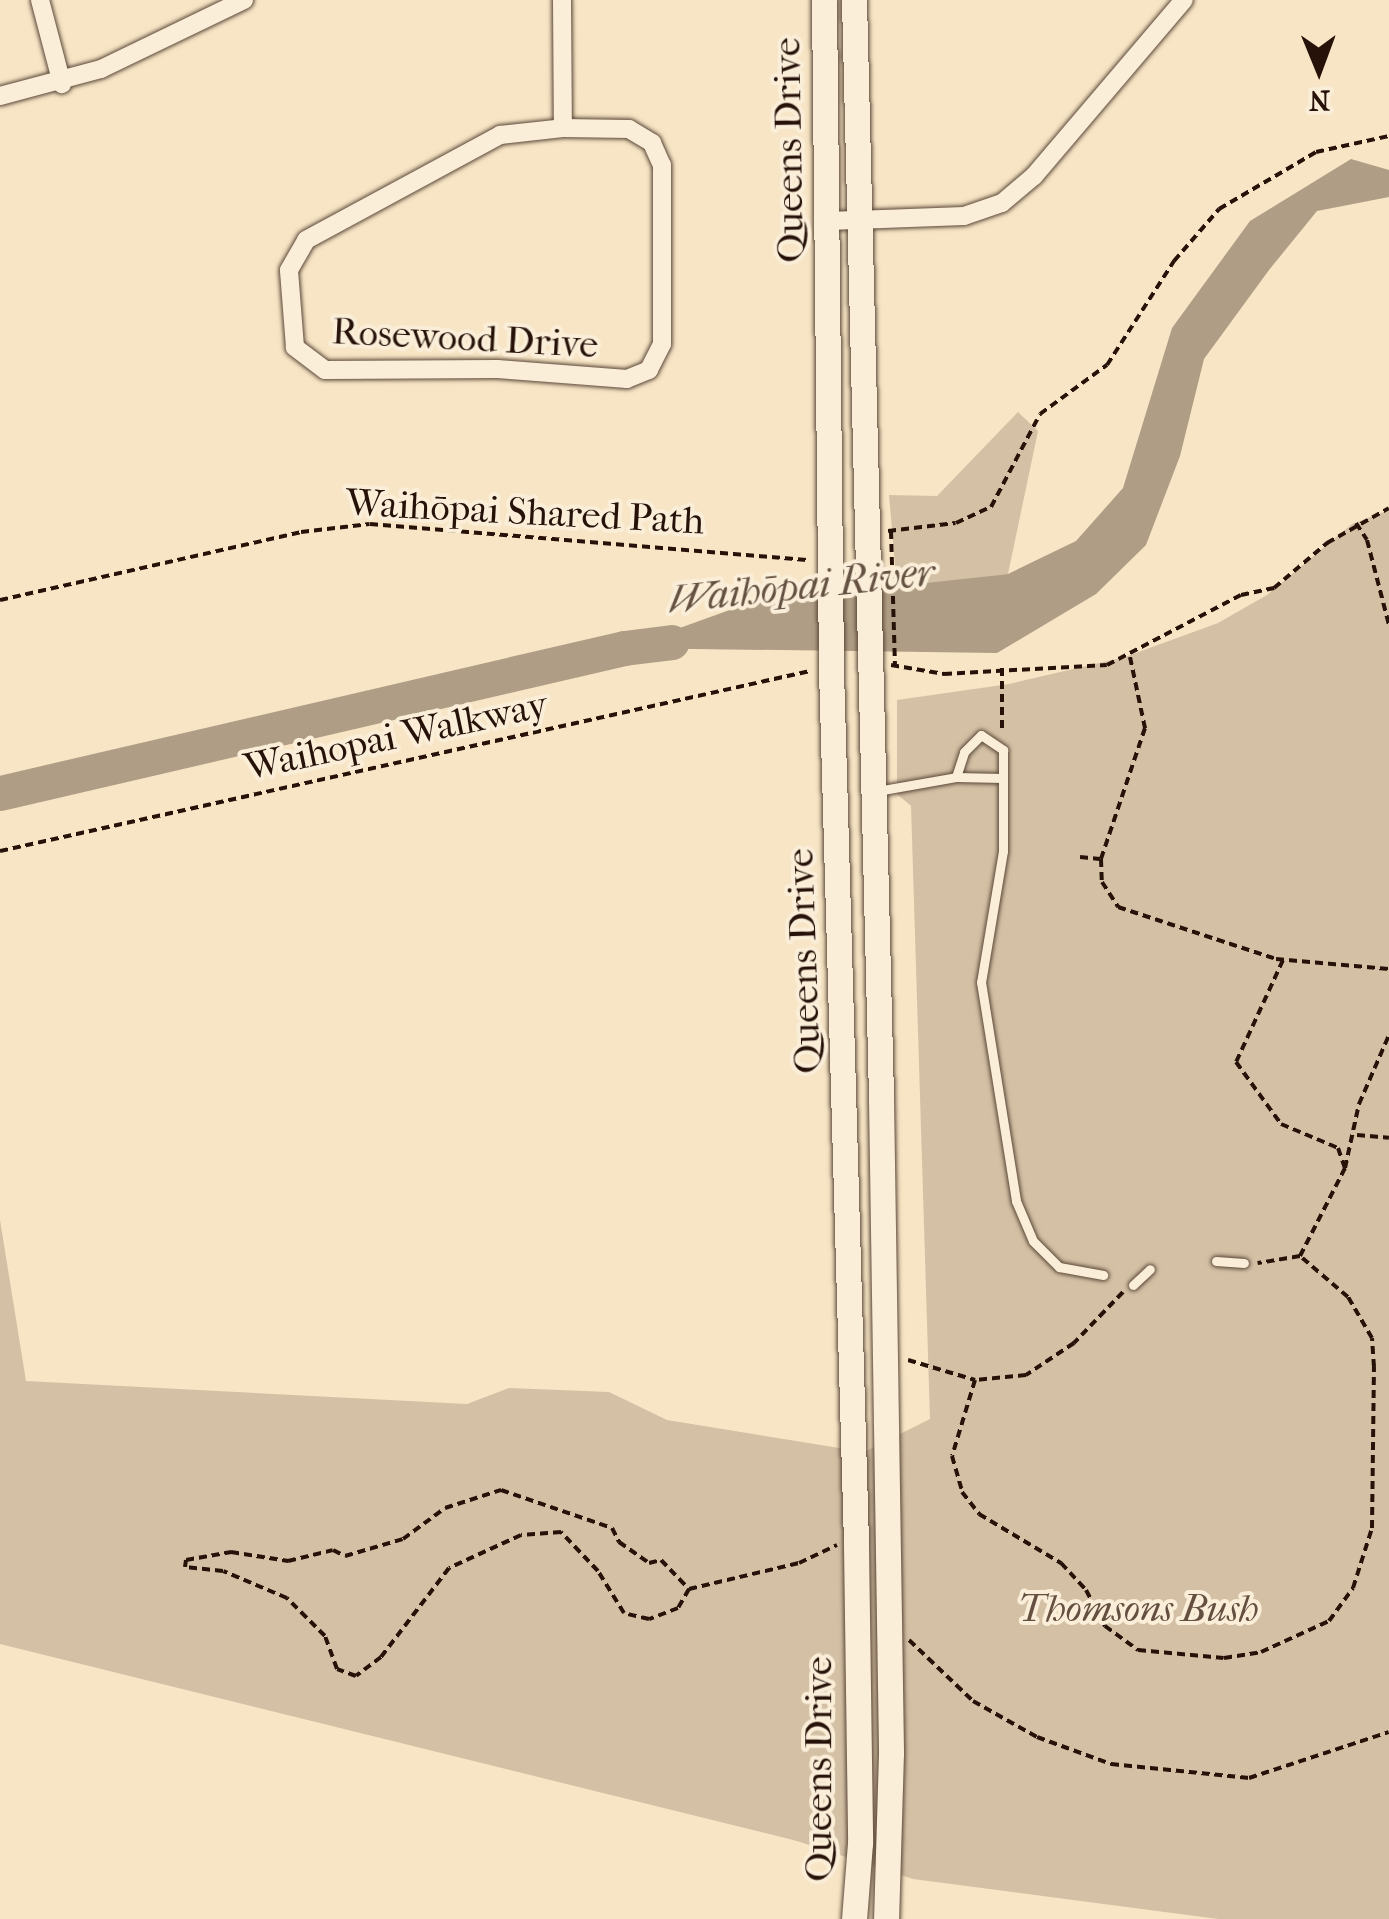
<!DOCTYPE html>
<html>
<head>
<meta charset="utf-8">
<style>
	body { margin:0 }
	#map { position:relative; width:1389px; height:1919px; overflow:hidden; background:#f7e5c5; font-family:"IM FELL French Canon",serif }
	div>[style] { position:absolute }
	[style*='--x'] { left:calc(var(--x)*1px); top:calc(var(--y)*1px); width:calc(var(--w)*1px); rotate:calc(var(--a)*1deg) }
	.green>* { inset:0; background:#d4c1a5 }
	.water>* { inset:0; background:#b09d85 }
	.river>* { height:35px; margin:-17.5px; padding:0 17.5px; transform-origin:17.5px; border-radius:17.5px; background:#b09d85 }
	.path>* { height:4px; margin-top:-2px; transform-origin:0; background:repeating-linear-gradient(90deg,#271209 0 8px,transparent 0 13px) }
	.roads { filter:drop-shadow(0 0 2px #5b4738) drop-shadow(0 0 2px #5b4738) }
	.lane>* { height:9px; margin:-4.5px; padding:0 4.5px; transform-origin:4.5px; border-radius:4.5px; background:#faeed9 }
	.street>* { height:18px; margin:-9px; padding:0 9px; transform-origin:9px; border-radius:9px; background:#faeed9 }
	.secondary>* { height:25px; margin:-12.5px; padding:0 12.5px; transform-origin:12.5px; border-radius:12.5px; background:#faeed9 }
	span { translate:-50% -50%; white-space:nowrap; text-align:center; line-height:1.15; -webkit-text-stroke:8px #faeed9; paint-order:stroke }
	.street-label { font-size:38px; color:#271209 }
	.park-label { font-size:38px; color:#644f40; font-style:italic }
	.water-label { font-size:40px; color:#655141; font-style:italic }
	.north { position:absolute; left:1269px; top:20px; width:100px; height:100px; -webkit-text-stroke:8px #faeed9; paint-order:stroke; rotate:179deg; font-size:28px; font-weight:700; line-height:40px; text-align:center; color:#271209 }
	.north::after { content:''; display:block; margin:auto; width:35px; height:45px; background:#271209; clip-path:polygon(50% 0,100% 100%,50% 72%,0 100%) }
</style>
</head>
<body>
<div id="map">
	<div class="green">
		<div style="clip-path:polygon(1018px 412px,1038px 431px,1008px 574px,897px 587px,889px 495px,937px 496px)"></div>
		<div style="clip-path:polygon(1389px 510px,1389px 1919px,1218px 1919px,913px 1879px,797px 1841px,0 1644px,0 1220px,26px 1381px,467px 1404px,509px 1388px,609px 1392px,667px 1420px,864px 1452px,930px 1419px,911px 806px,897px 794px,897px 700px,1009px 684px,1125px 657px,1218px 623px,1267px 595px,1352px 524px)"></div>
	</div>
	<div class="water">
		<div style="clip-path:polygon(1351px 159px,1389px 170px,1389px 197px,1317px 211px,1269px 270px,1204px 359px,1180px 456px,1146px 545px,1096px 594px,997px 653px,624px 648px,752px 602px,1008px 574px,1076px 541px,1123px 488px,1172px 328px,1250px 221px)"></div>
	</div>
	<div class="river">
		<div style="--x:0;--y:793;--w:641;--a:-13.08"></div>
		<div style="--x:624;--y:648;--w:48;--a:-7.1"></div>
	</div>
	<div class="path">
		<div style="--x:1356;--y:523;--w:20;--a:57"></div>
		<div style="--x:1367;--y:540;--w:88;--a:75.5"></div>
		<div style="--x:888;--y:531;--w:68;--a:-6.7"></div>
		<div style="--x:956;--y:523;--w:38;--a:-25"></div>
		<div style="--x:991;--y:507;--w:105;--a:-62.2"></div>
		<div style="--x:1040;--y:414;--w:83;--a:-36.2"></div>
		<div style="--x:1107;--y:365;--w:124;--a:-57.2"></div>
		<div style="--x:1174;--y:261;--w:69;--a:-49.1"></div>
		<div style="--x:1219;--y:209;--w:113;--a:-30.4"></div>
		<div style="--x:1316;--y:152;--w:75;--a:-12.4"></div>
		<div style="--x:891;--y:531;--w:134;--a:88.3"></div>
		<div style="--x:0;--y:600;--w:309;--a:-12.7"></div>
		<div style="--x:301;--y:532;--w:69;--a:-6.6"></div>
		<div style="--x:370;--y:524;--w:441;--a:4.7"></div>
		<div style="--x:1130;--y:657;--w:73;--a:78.1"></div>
		<div style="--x:1145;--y:728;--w:138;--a:108.6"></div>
		<div style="--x:1101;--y:859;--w:23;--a:88"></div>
		<div style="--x:1102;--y:882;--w:30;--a:57"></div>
		<div style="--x:1118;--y:907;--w:166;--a:18.2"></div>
		<div style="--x:1276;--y:959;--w:113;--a:5.1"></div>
		<div style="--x:891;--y:665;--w:54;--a:9.6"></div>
		<div style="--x:944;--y:674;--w:163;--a:-3.2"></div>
		<div style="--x:1107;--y:665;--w:151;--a:-27.6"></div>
		<div style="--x:1241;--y:595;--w:34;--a:-12"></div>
		<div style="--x:1274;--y:588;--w:70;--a:-40.3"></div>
		<div style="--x:1327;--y:543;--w:71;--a:-29.4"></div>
		<div style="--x:1002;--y:668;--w:63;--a:90"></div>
		<div style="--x:0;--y:851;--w:830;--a:-12.53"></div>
		<div style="--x:1080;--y:857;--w:20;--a:6"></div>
		<div style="--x:1283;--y:960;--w:112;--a:114.7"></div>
		<div style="--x:1236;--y:1062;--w:77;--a:54"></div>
		<div style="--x:1281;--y:1124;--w:62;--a:22.8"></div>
		<div style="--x:1338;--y:1148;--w:21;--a:71"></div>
		<div style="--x:1357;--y:1135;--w:32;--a:5"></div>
		<div style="--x:1300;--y:1256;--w:99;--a:-62.9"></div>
		<div style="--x:1345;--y:1168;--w:66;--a:-77.7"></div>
		<div style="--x:1359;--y:1104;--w:75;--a:-66.5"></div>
		<div style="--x:1123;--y:1292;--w:71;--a:133.9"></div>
		<div style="--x:1074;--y:1343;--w:58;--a:146.3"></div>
		<div style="--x:1026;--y:1375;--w:51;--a:174.4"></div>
		<div style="--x:975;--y:1380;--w:79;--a:106.8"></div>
		<div style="--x:952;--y:1456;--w:37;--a:74"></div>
		<div style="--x:962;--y:1492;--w:28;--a:52"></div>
		<div style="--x:979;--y:1514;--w:96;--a:30.9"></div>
		<div style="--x:1061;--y:1563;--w:37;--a:47"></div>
		<div style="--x:1086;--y:1590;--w:41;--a:62.2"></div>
		<div style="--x:1105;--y:1626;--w:41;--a:36"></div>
		<div style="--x:1138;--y:1650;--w:86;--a:5.3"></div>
		<div style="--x:1224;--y:1658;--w:37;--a:-9"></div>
		<div style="--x:1261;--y:1652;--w:75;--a:-24.5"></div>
		<div style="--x:1329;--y:1621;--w:41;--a:-54"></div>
		<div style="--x:1353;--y:1588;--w:63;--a:-72.4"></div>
		<div style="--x:1372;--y:1528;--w:161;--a:-89.3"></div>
		<div style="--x:1374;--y:1367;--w:29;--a:-94"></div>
		<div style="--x:1372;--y:1338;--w:48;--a:-120.3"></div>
		<div style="--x:1348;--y:1297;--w:63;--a:-139.5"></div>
		<div style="--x:1300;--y:1256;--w:43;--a:170.5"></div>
		<div style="--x:908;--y:1360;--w:70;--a:16.6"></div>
		<div style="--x:689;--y:1589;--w:22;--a:120"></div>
		<div style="--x:678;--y:1608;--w:31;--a:159"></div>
		<div style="--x:649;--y:1619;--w:26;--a:-167"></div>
		<div style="--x:624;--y:1613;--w:49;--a:-121.8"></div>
		<div style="--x:598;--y:1571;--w:54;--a:-133.5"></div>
		<div style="--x:561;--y:1532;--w:40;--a:175.7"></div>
		<div style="--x:521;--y:1535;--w:79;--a:155.4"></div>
		<div style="--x:449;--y:1568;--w:112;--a:127.4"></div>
		<div style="--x:381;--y:1657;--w:31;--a:143"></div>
		<div style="--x:356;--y:1676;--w:20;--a:-160"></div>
		<div style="--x:337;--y:1669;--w:35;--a:-110"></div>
		<div style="--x:325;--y:1636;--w:54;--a:-135"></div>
		<div style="--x:287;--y:1598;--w:69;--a:-157.1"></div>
		<div style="--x:223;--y:1571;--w:38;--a:-174"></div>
		<div style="--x:185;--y:1567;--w:7;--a:-82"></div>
		<div style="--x:186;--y:1560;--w:46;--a:-10.1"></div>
		<div style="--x:231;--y:1552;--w:58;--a:9"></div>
		<div style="--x:288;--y:1561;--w:46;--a:-13.7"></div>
		<div style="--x:333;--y:1550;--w:13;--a:27"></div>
		<div style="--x:345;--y:1556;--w:60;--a:-16.3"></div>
		<div style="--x:403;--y:1539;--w:52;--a:-36.4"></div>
		<div style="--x:445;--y:1508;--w:59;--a:-17.8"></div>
		<div style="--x:501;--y:1490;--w:117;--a:18.9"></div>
		<div style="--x:612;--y:1528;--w:16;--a:63"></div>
		<div style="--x:619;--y:1542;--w:37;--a:35"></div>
		<div style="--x:649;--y:1563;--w:12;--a:-14"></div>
		<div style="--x:661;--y:1560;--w:40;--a:46"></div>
		<div style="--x:689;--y:1589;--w:113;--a:-13.3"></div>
		<div style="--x:799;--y:1563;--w:42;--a:-25.3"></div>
		<div style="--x:909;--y:1640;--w:88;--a:43.6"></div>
		<div style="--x:973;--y:1701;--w:73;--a:29.4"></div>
		<div style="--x:1037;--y:1737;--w:79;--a:20"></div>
		<div style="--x:1111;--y:1764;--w:139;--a:5.8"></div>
		<div style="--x:1249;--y:1778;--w:147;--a:-18.2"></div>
	</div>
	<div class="roads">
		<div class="lane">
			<div style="--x:956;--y:777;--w:26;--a:-72"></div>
			<div style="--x:964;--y:752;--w:24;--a:-45"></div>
			<div style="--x:981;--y:735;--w:27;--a:34"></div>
			<div style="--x:1003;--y:750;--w:28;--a:90"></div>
			<div style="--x:877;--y:791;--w:80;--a:-10"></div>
			<div style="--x:956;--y:777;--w:47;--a:1.2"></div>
			<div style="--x:1003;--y:778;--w:73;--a:90"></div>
			<div style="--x:1003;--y:851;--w:133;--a:99.5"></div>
			<div style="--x:981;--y:982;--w:222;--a:80.9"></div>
			<div style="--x:1016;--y:1201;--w:43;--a:67"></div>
			<div style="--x:1033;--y:1241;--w:37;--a:45"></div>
			<div style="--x:1059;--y:1267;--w:45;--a:10.3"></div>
			<div style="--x:1216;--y:1261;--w:28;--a:4"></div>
			<div style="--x:1133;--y:1285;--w:23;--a:-43"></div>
		</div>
		<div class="street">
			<div style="--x:40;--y:0;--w:87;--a:75.3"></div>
			<div style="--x:562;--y:0;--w:128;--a:89.6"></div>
			<div style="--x:0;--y:96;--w:105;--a:-15"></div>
			<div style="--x:101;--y:69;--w:159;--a:-25.8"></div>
			<div style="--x:563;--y:128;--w:66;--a:0.9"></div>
			<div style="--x:629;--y:129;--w:27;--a:31"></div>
			<div style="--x:652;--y:143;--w:24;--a:66"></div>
			<div style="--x:662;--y:165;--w:179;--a:90"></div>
			<div style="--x:662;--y:344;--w:29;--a:117"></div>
			<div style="--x:649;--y:370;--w:24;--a:158"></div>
			<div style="--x:627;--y:379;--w:130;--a:-175.6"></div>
			<div style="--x:497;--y:369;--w:172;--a:179.7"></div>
			<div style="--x:325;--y:370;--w:38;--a:-143"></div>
			<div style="--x:295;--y:347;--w:77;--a:-94.5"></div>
			<div style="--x:289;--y:270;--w:34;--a:-60"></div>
			<div style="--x:306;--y:240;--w:221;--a:-28.4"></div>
			<div style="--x:500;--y:135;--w:63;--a:-6.3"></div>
			<div style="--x:828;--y:221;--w:136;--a:-2.1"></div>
			<div style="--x:964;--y:216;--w:40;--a:-18.9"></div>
			<div style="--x:1002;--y:203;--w:42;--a:-40.2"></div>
			<div style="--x:1034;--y:176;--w:231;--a:-49.6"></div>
		</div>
		<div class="secondary">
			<div style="--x:824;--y:0;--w:670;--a:89.4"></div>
			<div style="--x:831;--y:670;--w:875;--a:88.36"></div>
			<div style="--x:856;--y:1545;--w:298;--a:89.2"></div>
			<div style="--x:860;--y:1843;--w:76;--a:94.5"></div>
			<div style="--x:854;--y:0;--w:1099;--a:88.59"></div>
			<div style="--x:881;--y:1099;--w:654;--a:89.12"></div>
			<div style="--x:891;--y:1753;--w:166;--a:91.7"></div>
		</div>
	</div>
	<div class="street-label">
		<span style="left:789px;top:150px;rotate:-91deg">Queens Drive</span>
		<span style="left:465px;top:338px;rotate:3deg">Rosewood Drive</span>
		<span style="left:525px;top:512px;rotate:3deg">Waihōpai Shared Path</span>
		<span style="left:396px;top:736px;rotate:-12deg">Waihopai Walkway</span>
		<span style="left:804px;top:961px;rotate:-92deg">Queens Drive</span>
		<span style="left:819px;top:1769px;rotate:-90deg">Queens Drive</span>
	</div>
	<div class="park-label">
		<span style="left:1138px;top:1609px">Thomsons Bush</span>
	</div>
	<div class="water-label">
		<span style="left:801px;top:586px;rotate:-6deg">Waihōpai River</span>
	</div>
	<div class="north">N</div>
</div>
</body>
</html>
